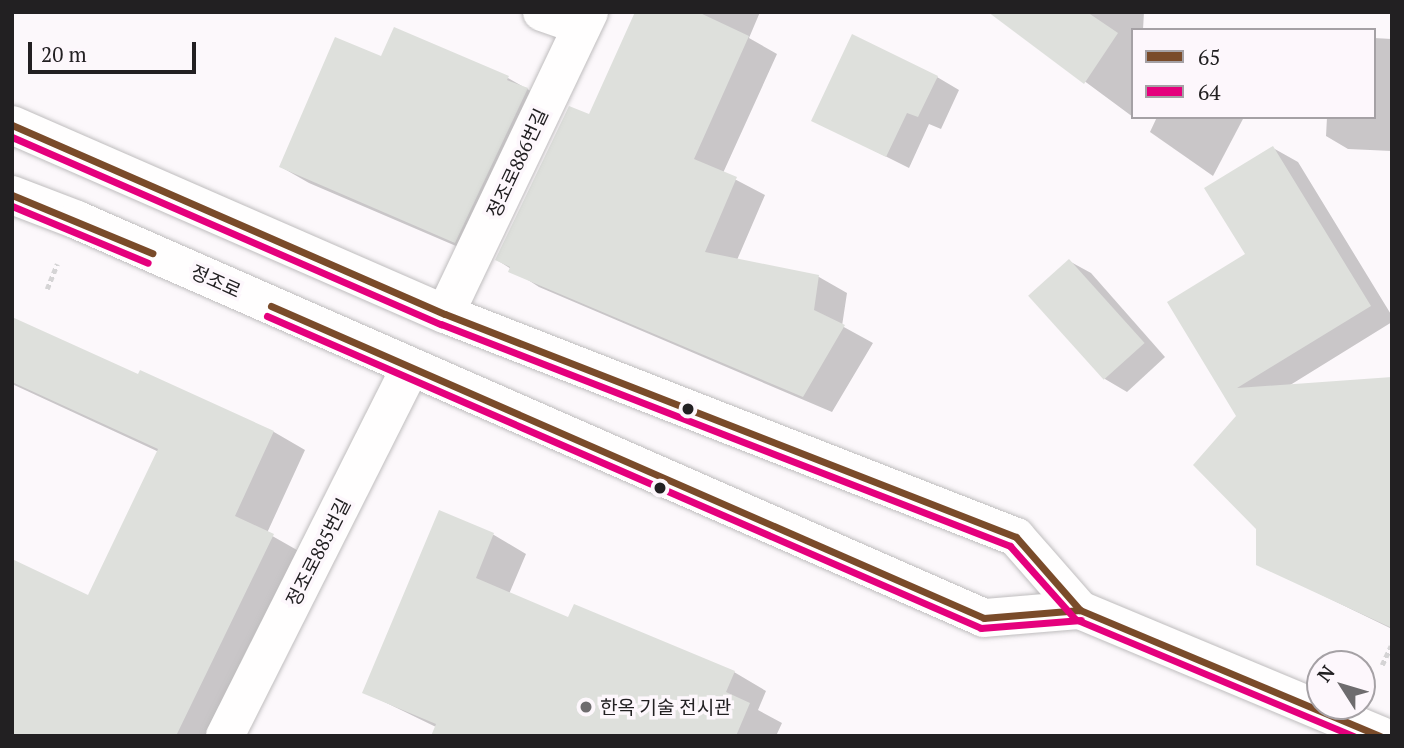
<!DOCTYPE html>
<html>
<head>
<meta charset="utf-8">
<style>
	body { margin:0 }
	#map { position:relative; width:1404px; height:748px; overflow:hidden; background:#fcf8fb; font-family:"PT Serif","Noto Sans KR",serif }
	div>[style] { position:absolute }
	[style*='--x'] { left:calc(var(--x)*1px); top:calc(var(--y)*1px); width:calc(var(--w)*1px); rotate:calc(var(--a)*1deg) }
	.shadow>* { inset:0; background:#0003 }
	.building>* { inset:0; background:#dee0dc; transform-origin:0 0 }
	.path>* { height:4.5px; margin-top:-2.25px; transform-origin:0; background:repeating-linear-gradient(90deg,#d5d4d5 0 5px,transparent 0 8.5px) }
	.roads { filter:drop-shadow(0 0 2px #bfbdbe) drop-shadow(0 0 2px #bfbdbe) }
	.minor>* { height:38px; margin:-19px; padding:0 19px; transform-origin:19px; border-radius:19px; background:#fffefe }
	.bus-1>* { height:7px; margin:-3.5px; padding:0 3.5px; transform-origin:3.5px; border-radius:3.5px; background:#7a4b2a }
	.bus-2>* { height:7px; margin:-3.5px; padding:0 3.5px; transform-origin:3.5px; border-radius:3.5px; background:#e5007d }
	.dots>* { width:19px; height:19px; translate:-50% -50%; box-sizing:border-box; border:4px solid #fdf7fc; border-radius:50% }
	span { translate:-50% -50%; white-space:nowrap; text-align:center; line-height:1.15; -webkit-text-stroke:7px #fdf7fc; paint-order:stroke }
	.street-label { font-size:19px; color:#222022 }
	.poi-label { font-size:19px; color:#222022 }
	.left { translate:0 -50%; text-align:left }
	.frame { position:absolute; inset:0; border:14px solid #222022; pointer-events:none }
	.legend { position:absolute; left:1131px; top:28px; width:245px; height:91px; box-sizing:border-box; background:#fdf7fc; border:2px solid #a5a1a5; margin:0; padding:9px 12px; list-style:none; font-size:21px; color:#222022 }
	.legend li { display:flex; align-items:center; gap:14px; height:35px }
	.legend b { width:35px; border:2px solid #a5a1a5 }
	.north { position:absolute; left:1306px; top:650px; width:70px; height:70px; box-sizing:border-box; background:#fdf7fc; border:2px solid #a5a1a5; border-radius:50%; rotate:307deg; font-size:19px; font-weight:700; line-height:28px; text-align:center; color:#222022 }
	.north::after { content:''; display:block; margin:auto; width:24px; height:32px; background:#6e6c6e; clip-path:polygon(50% 0,100% 100%,50% 72%,0 100%) }
	.scale { position:absolute; left:28px; top:42px; width:168px; height:32px; box-sizing:border-box; border:4px solid #222022; border-top:0; padding-left:9px; font-size:21px; line-height:24px; white-space:nowrap; color:#222022; -webkit-text-stroke:5px #fdf7fc; paint-order:stroke }
</style>
</head>
<body>
<div id="map">
	<div class="shadow">
		<div style="clip-path:polygon(637px 12px,760px 12px,749px 38px,777px 54px,723px 173px,765px 195px,737px 260px,819px 277px,847px 293px,842px 326px,873px 343px,832px 412px,539px 287px,497px 260px,590px 116px)"></div>
		<div style="clip-path:polygon(991px 12px,1144px 12px,1143px 30px,1133px 30px,1133px 117px)"></div>
		<div style="clip-path:polygon(1374px 38px,1392px 39px,1392px 151px,1348px 149px,1326px 136px,1327px 117px,1374px 117px)"></div>
		<div style="clip-path:polygon(382px 58px,508px 78px,536px 94px,484px 258px,309px 183px,281px 167px)"></div>
		<div style="clip-path:polygon(937px 77px,959px 90px,941px 129px,929px 124px,909px 168px,813px 120px)"></div>
		<div style="clip-path:polygon(1157px 117px,1244px 117px,1213px 176px,1150px 132px)"></div>
		<div style="clip-path:polygon(1273px 148px,1298px 162px,1392px 316px,1392px 322px,1287px 387px,1392px 379px,1392px 629px,1258px 564px,1257px 528px,1238px 416px,1170px 303px,1248px 255px)"></div>
		<div style="clip-path:polygon(1069px 261px,1091px 273px,1165px 357px,1127px 392px,1105px 379px)"></div>
		<div style="clip-path:polygon(12px 319px,139px 377px,141px 372px,274px 432px,305px 450px,267px 533px,304px 554px,216px 736px,12px 736px,89px 598px,159px 452px,12px 384px)"></div>
		<div style="clip-path:polygon(440px 512px,494px 535px,526px 554px,509px 594px,569px 619px,734px 672px,766px 691px,758px 710px,782px 723px,776px 736px,433px 736px,436px 727px,364px 692px)"></div>
	</div>
	<div class="building">
		<div style="clip-path:polygon(635px 12px,698px 12px,749px 36px,694px 159px,737px 177px,705px 252px,819px 275px,814px 310px,845px 325px,803px 397px,508px 272px,510px 267px,495px 260px,569px 106px,589px 114px)"></div>
		<div style="clip-path:polygon(988px 12px,1087px 12px,1118px 33px,1084px 84px)"></div>
		<div style="clip-path:polygon(394px 27px,509px 76px,507px 80px,528px 88px,455px 243px,279px 167px,335px 37px,381px 56px)"></div>
		<div style="clip-path:polygon(852px 34px,938px 76px,918px 117px,907px 113px,886px 157px,811px 121px)"></div>
		<div style="clip-path:polygon(1273px 146px,1371px 306px,1237px 388px,1392px 377px,1392px 628px,1256px 565px,1256px 529px,1193px 465px,1236px 416px,1167px 302px,1245px 254px,1204px 188px)"></div>
		<div style="left:1069px;top:259px;width:113px;height:55px;rotate:48deg"></div>
		<div style="clip-path:polygon(12px 317px,138px 374px,140px 370px,274px 431px,235px 516px,274px 534px,176px 736px,12px 736px,12px 559px,88px 595px,158px 449px,12px 382px)"></div>
		<div style="clip-path:polygon(439px 510px,494px 533px,476px 578px,568px 617px,574px 604px,735px 671px,726px 692px,750px 703px,736px 736px,431px 736px,436px 724px,362px 693px)"></div>
	</div>
	<div class="path">
		<div style="--x:47;--y:289;--w:27;--a:-68"></div>
		<div style="--x:1382;--y:665;--w:21;--a:-65"></div>
	</div>
	<div class="roads">
		<div class="minor">
			<div style="--x:542;--y:12;--w:42;--a:19.3"></div>
			<div style="--x:12;--y:125;--w:472;--a:23.6"></div>
			<div style="--x:445;--y:314;--w:613;--a:21.33"></div>
			<div style="--x:1016;--y:537;--w:97;--a:48.8"></div>
			<div style="--x:1080;--y:610;--w:326;--a:22.7"></div>
			<div style="--x:12;--y:195;--w:70;--a:21"></div>
			<div style="--x:77;--y:220;--w:990;--a:23.69"></div>
			<div style="--x:984;--y:618;--w:96;--a:-4.8"></div>
			<div style="--x:445;--y:314;--w:335;--a:-64.5"></div>
			<div style="--x:225;--y:736;--w:412;--a:-63.3"></div>
		</div>
	</div>
	<div class="bus-1">
		<div style="--x:12;--y:125;--w:472;--a:23.6"></div>
		<div style="--x:445;--y:314;--w:613;--a:21.33"></div>
		<div style="--x:1016;--y:537;--w:97;--a:48.8"></div>
		<div style="--x:1080;--y:610;--w:325;--a:22.8"></div>
		<div style="--x:12;--y:195;--w:152;--a:22.5"></div>
		<div style="--x:271;--y:306;--w:778;--a:23.63"></div>
		<div style="--x:984;--y:618;--w:96;--a:-4.8"></div>
	</div>
	<div class="bus-2">
		<div style="--x:12;--y:137;--w:468;--a:23.6"></div>
		<div style="--x:441;--y:324;--w:611;--a:21.31"></div>
		<div style="--x:1010;--y:546;--w:98;--a:48.3"></div>
		<div style="--x:1075;--y:619;--w:302;--a:22.8"></div>
		<div style="--x:12;--y:206;--w:147;--a:22.7"></div>
		<div style="--x:267;--y:316;--w:779;--a:23.6"></div>
		<div style="--x:981;--y:628;--w:100;--a:-4.6"></div>
	</div>
	<div class="dots">
		<div style="left:688px;top:409px;background:#222022"></div>
		<div style="left:660px;top:488px;background:#222022"></div>
		<div style="left:586px;top:707px;background:#6e6c6e"></div>
	</div>
	<div class="street-label">
		<span style="left:517px;top:163px;rotate:-65deg">정조로886번길</span>
		<span style="left:216px;top:281px;rotate:24deg">정조로</span>
		<span style="left:318px;top:552px;rotate:-63deg">정조로885번길</span>
	</div>
	<div class="poi-label">
		<span class="left" style="left:600px;top:707px">한옥 기술 전시관</span>
	</div>
	<div class="frame"></div>
	<ul class="legend">
	<li><b style="height:9px;background:#7a4b2a"></b>65</li>
	<li><b style="height:9px;background:#e5007d"></b>64</li>
	</ul>
	<div class="north">N</div>
	<div class="scale">20 m</div>
</div>
</body>
</html>
